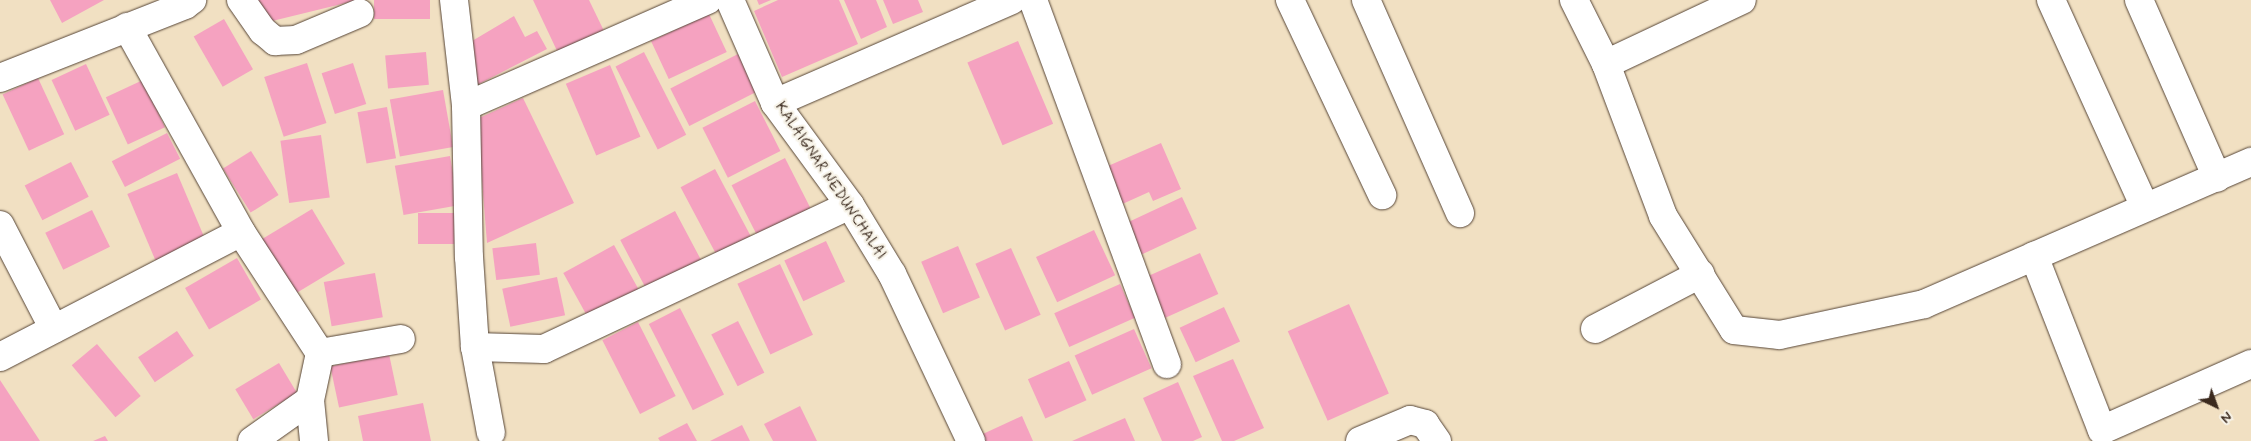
<!DOCTYPE html>
<html>
<head>
<meta charset="utf-8">
<style>
	body { margin:0 }
	#map { position:relative; width:2251px; height:441px; overflow:hidden; background:#f1e0c2; font-family:Mynerve,sans-serif }
	div>[style] { position:absolute }
	[style*='--x'] { left:calc(var(--x)*1px); top:calc(var(--y)*1px); width:calc(var(--w)*1px); rotate:calc(var(--a)*1deg) }
	.building>* { inset:0; background:#f5a2c0; transform-origin:0 0 }
	.roads { filter:drop-shadow(0 0 1px #564537) drop-shadow(0 0 1px #564537) }
	.minor>* { height:28px; margin:-14px; padding:0 14px; transform-origin:14px; border-radius:14px; background:#fff }
	span { translate:-50% -50%; white-space:nowrap; text-align:center; line-height:1.15; -webkit-text-stroke:4.5px #f7f3e8; paint-order:stroke }
	.street-label { font-size:15px; color:#3b2a1e }
	.north { position:absolute; left:2191px; top:381px; width:50px; height:50px; -webkit-text-stroke:4px #f7f3e8; paint-order:stroke; rotate:138deg; font-size:14px; font-weight:700; line-height:20px; text-align:center; color:#3b2a1e }
	.north::after { content:''; display:block; margin:auto; width:18px; height:22px; background:#3b2a1e; clip-path:polygon(50% 0,100% 100%,50% 72%,0 100%) }
</style>
</head>
<body>
<div id="map">
	<div class="building">
		<div style="clip-path:polygon(50px 0,104px 0,62px 23px)"></div>
		<div style="clip-path:polygon(258px 0,354px 0,354px 1px,264px 23px)"></div>
		<div style="left:374px;top:0;width:56px;height:19px"></div>
		<div style="clip-path:polygon(533px 0,589px 0,605px 33px,559px 55px)"></div>
		<div style="clip-path:polygon(757px 0,771px 0,759px 5px)"></div>
		<div style="clip-path:polygon(778px 0,839px 0,858px 44px,782px 77px,754px 11px)"></div>
		<div style="clip-path:polygon(844px 0,876px 0,887px 27px,861px 39px)"></div>
		<div style="clip-path:polygon(883px 0,918px 0,923px 12px,893px 24px)"></div>
		<div style="left:709px;top:14px;width:42px;height:64px;rotate:65deg"></div>
		<div style="clip-path:polygon(514px 16px,525px 37px,537px 31px,547px 49px,471px 88px,467px 44px)"></div>
		<div style="left:224px;top:19px;width:58px;height:35px;rotate:60deg"></div>
		<div style="left:1018px;top:41px;width:90px;height:55px;rotate:67deg"></div>
		<div style="left:426px;top:52px;width:33px;height:41px;rotate:85deg"></div>
		<div style="left:644px;top:52px;width:93px;height:32px;rotate:63deg"></div>
		<div style="left:738px;top:54px;width:42px;height:76px;rotate:63deg"></div>
		<div style="left:307px;top:63px;width:63px;height:45px;rotate:72deg"></div>
		<div style="left:353px;top:63px;width:43px;height:33px;rotate:72deg"></div>
		<div style="left:86px;top:64px;width:56px;height:38px;rotate:65deg"></div>
		<div style="left:610px;top:65px;width:78px;height:48px;rotate:67deg"></div>
		<div style="left:38px;top:78px;width:62px;height:39px;rotate:65deg"></div>
		<div style="left:143px;top:80px;width:52px;height:41px;rotate:65deg"></div>
		<div style="left:443px;top:90px;width:58px;height:54px;rotate:80deg"></div>
		<div style="clip-path:polygon(523px 98px,574px 203px,487px 243px,477px 119px)"></div>
		<div style="left:755px;top:101px;width:56px;height:59px;rotate:63deg"></div>
		<div style="left:387px;top:107px;width:52px;height:30px;rotate:80deg"></div>
		<div style="left:167px;top:133px;width:29px;height:62px;rotate:63deg"></div>
		<div style="left:321px;top:135px;width:63px;height:41px;rotate:82deg"></div>
		<div style="clip-path:polygon(1161px 143px,1181px 189px,1153px 201px,1149px 192px,1118px 206px,1101px 169px)"></div>
		<div style="left:251px;top:151px;width:52px;height:33px;rotate:58deg"></div>
		<div style="left:450px;top:156px;width:50px;height:56px;rotate:80deg"></div>
		<div style="left:785px;top:158px;width:56px;height:60px;rotate:63deg"></div>
		<div style="left:71px;top:162px;width:39px;height:52px;rotate:63deg"></div>
		<div style="left:715px;top:169px;width:78px;height:39px;rotate:62deg"></div>
		<div style="left:177px;top:173px;width:78px;height:54px;rotate:67deg"></div>
		<div style="left:1182px;top:197px;width:35px;height:62px;rotate:65deg"></div>
		<div style="left:312px;top:209px;width:64px;height:61px;rotate:59deg"></div>
		<div style="left:92px;top:210px;width:41px;height:52px;rotate:64deg"></div>
		<div style="left:675px;top:211px;width:59px;height:62px;rotate:62deg"></div>
		<div style="left:456px;top:213px;width:31px;height:38px;rotate:90deg"></div>
		<div style="left:1094px;top:230px;width:50px;height:64px;rotate:65deg"></div>
		<div style="left:826px;top:241px;width:45px;height:46px;rotate:65deg"></div>
		<div style="left:536px;top:243px;width:32px;height:44px;rotate:83deg"></div>
		<div style="left:614px;top:245px;width:54px;height:58px;rotate:61deg"></div>
		<div style="left:958px;top:246px;width:56px;height:40px;rotate:67deg"></div>
		<div style="left:1011px;top:248px;width:73px;height:39px;rotate:66deg"></div>
		<div style="left:1200px;top:253px;width:45px;height:64px;rotate:66deg"></div>
		<div style="left:237px;top:258px;width:48px;height:60px;rotate:60deg"></div>
		<div style="left:780px;top:264px;width:78px;height:47px;rotate:65deg"></div>
		<div style="left:375px;top:273px;width:45px;height:52px;rotate:80deg"></div>
		<div style="left:557px;top:277px;width:39px;height:56px;rotate:78deg"></div>
		<div style="left:1120px;top:284px;width:37px;height:72px;rotate:66deg"></div>
		<div style="left:1349px;top:304px;width:98px;height:67px;rotate:66deg"></div>
		<div style="left:1224px;top:307px;width:38px;height:49px;rotate:65deg"></div>
		<div style="left:680px;top:308px;width:97px;height:35px;rotate:63deg"></div>
		<div style="left:738px;top:321px;width:58px;height:30px;rotate:63deg"></div>
		<div style="left:638px;top:322px;width:83px;height:40px;rotate:63deg"></div>
		<div style="left:1134px;top:329px;width:43px;height:65px;rotate:66deg"></div>
		<div style="left:177px;top:331px;width:30px;height:47px;rotate:56deg"></div>
		<div style="left:97px;top:344px;width:68px;height:33px;rotate:50deg"></div>
		<div style="left:389px;top:354px;width:42px;height:60px;rotate:78deg"></div>
		<div style="clip-path:polygon(1233px 359px,1264px 428px,1234px 441px,1222px 441px,1193px 376px)"></div>
		<div style="left:1069px;top:361px;width:43px;height:45px;rotate:66deg"></div>
		<div style="left:279px;top:363px;width:35px;height:51px;rotate:59deg"></div>
		<div style="clip-path:polygon(0 380px,40px 441px,0 441px)"></div>
		<div style="clip-path:polygon(1178px 382px,1202px 437px,1193px 441px,1162px 441px,1143px 398px)"></div>
		<div style="clip-path:polygon(423px 403px,431px 441px,363px 441px,358px 416px)"></div>
		<div style="clip-path:polygon(800px 406px,817px 441px,773px 441px,764px 424px)"></div>
		<div style="clip-path:polygon(1022px 416px,1033px 441px,974px 441px,972px 439px)"></div>
		<div style="clip-path:polygon(1125px 418px,1135px 441px,1072px 441px)"></div>
		<div style="clip-path:polygon(687px 423px,697px 441px,660px 441px,658px 438px)"></div>
		<div style="clip-path:polygon(742px 425px,750px 441px,710px 441px)"></div>
		<div style="clip-path:polygon(105px 436px,108px 441px,93px 441px)"></div>
	</div>
	<div class="roads">
		<div class="minor">
			<div style="--x:241;--y:0;--w:38;--a:55"></div>
			<div style="--x:263;--y:31;--w:16;--a:40"></div>
			<div style="--x:275;--y:41;--w:21;--a:-3"></div>
			<div style="--x:296;--y:40;--w:69;--a:-22.9"></div>
			<div style="--x:454;--y:0;--w:107;--a:83.5"></div>
			<div style="--x:466;--y:106;--w:151;--a:88.9"></div>
			<div style="--x:469;--y:257;--w:90;--a:86.2"></div>
			<div style="--x:475;--y:347;--w:69;--a:1.7"></div>
			<div style="--x:544;--y:349;--w:338;--a:-25.2"></div>
			<div style="--x:730;--y:0;--w:112;--a:66.4"></div>
			<div style="--x:775;--y:103;--w:127;--a:53.7"></div>
			<div style="--x:850;--y:205;--w:81;--a:58.7"></div>
			<div style="--x:892;--y:274;--w:185;--a:64.7"></div>
			<div style="--x:1033;--y:0;--w:388;--a:69.8"></div>
			<div style="--x:1290;--y:0;--w:216;--a:64.7"></div>
			<div style="--x:1366;--y:0;--w:233;--a:66.2"></div>
			<div style="--x:1574;--y:0;--w:72;--a:63.4"></div>
			<div style="--x:1606;--y:64;--w:162;--a:69.4"></div>
			<div style="--x:1663;--y:216;--w:134;--a:58.1"></div>
			<div style="--x:1734;--y:330;--w:46;--a:6.2"></div>
			<div style="--x:1780;--y:335;--w:147;--a:-12.1"></div>
			<div style="--x:1924;--y:304;--w:357;--a:-23.5"></div>
			<div style="--x:2051;--y:0;--w:227;--a:65.6"></div>
			<div style="--x:2139;--y:0;--w:194;--a:66.3"></div>
			<div style="--x:127;--y:27;--w:235;--a:60.9"></div>
			<div style="--x:241;--y:232;--w:145;--a:56.9"></div>
			<div style="--x:320;--y:353;--w:48;--a:102"></div>
			<div style="--x:310;--y:400;--w:71;--a:144.7"></div>
			<div style="--x:1606;--y:64;--w:150;--a:-25.2"></div>
			<div style="--x:0;--y:78;--w:199;--a:-21.5"></div>
			<div style="--x:185;--y:5;--w:9;--a:-36"></div>
			<div style="--x:775;--y:103;--w:258;--a:-23.5"></div>
			<div style="--x:466;--y:106;--w:264;--a:-23.7"></div>
			<div style="--x:0;--y:225;--w:117;--a:62.6"></div>
			<div style="--x:2034;--y:256;--w:187;--a:68.7"></div>
			<div style="--x:2102;--y:430;--w:163;--a:-23.9"></div>
			<div style="--x:1595;--y:329;--w:119;--a:-27.6"></div>
			<div style="--x:475;--y:347;--w:87;--a:79.5"></div>
			<div style="--x:320;--y:353;--w:82;--a:-9.8"></div>
			<div style="--x:0;--y:357;--w:271;--a:-27.4"></div>
			<div style="--x:310;--y:400;--w:41;--a:84.4"></div>
			<div style="--x:1360;--y:441;--w:54;--a:-22.8"></div>
			<div style="--x:1410;--y:420;--w:16;--a:15"></div>
			<div style="--x:1425;--y:424;--w:21;--a:55"></div>
		</div>
	</div>
	<div class="street-label">
		<span style="left:830px;top:181px;rotate:56deg">KALAIGNAR NEDUNCHALAI</span>
	</div>
	<div class="north">N</div>
</div>
</body>
</html>
